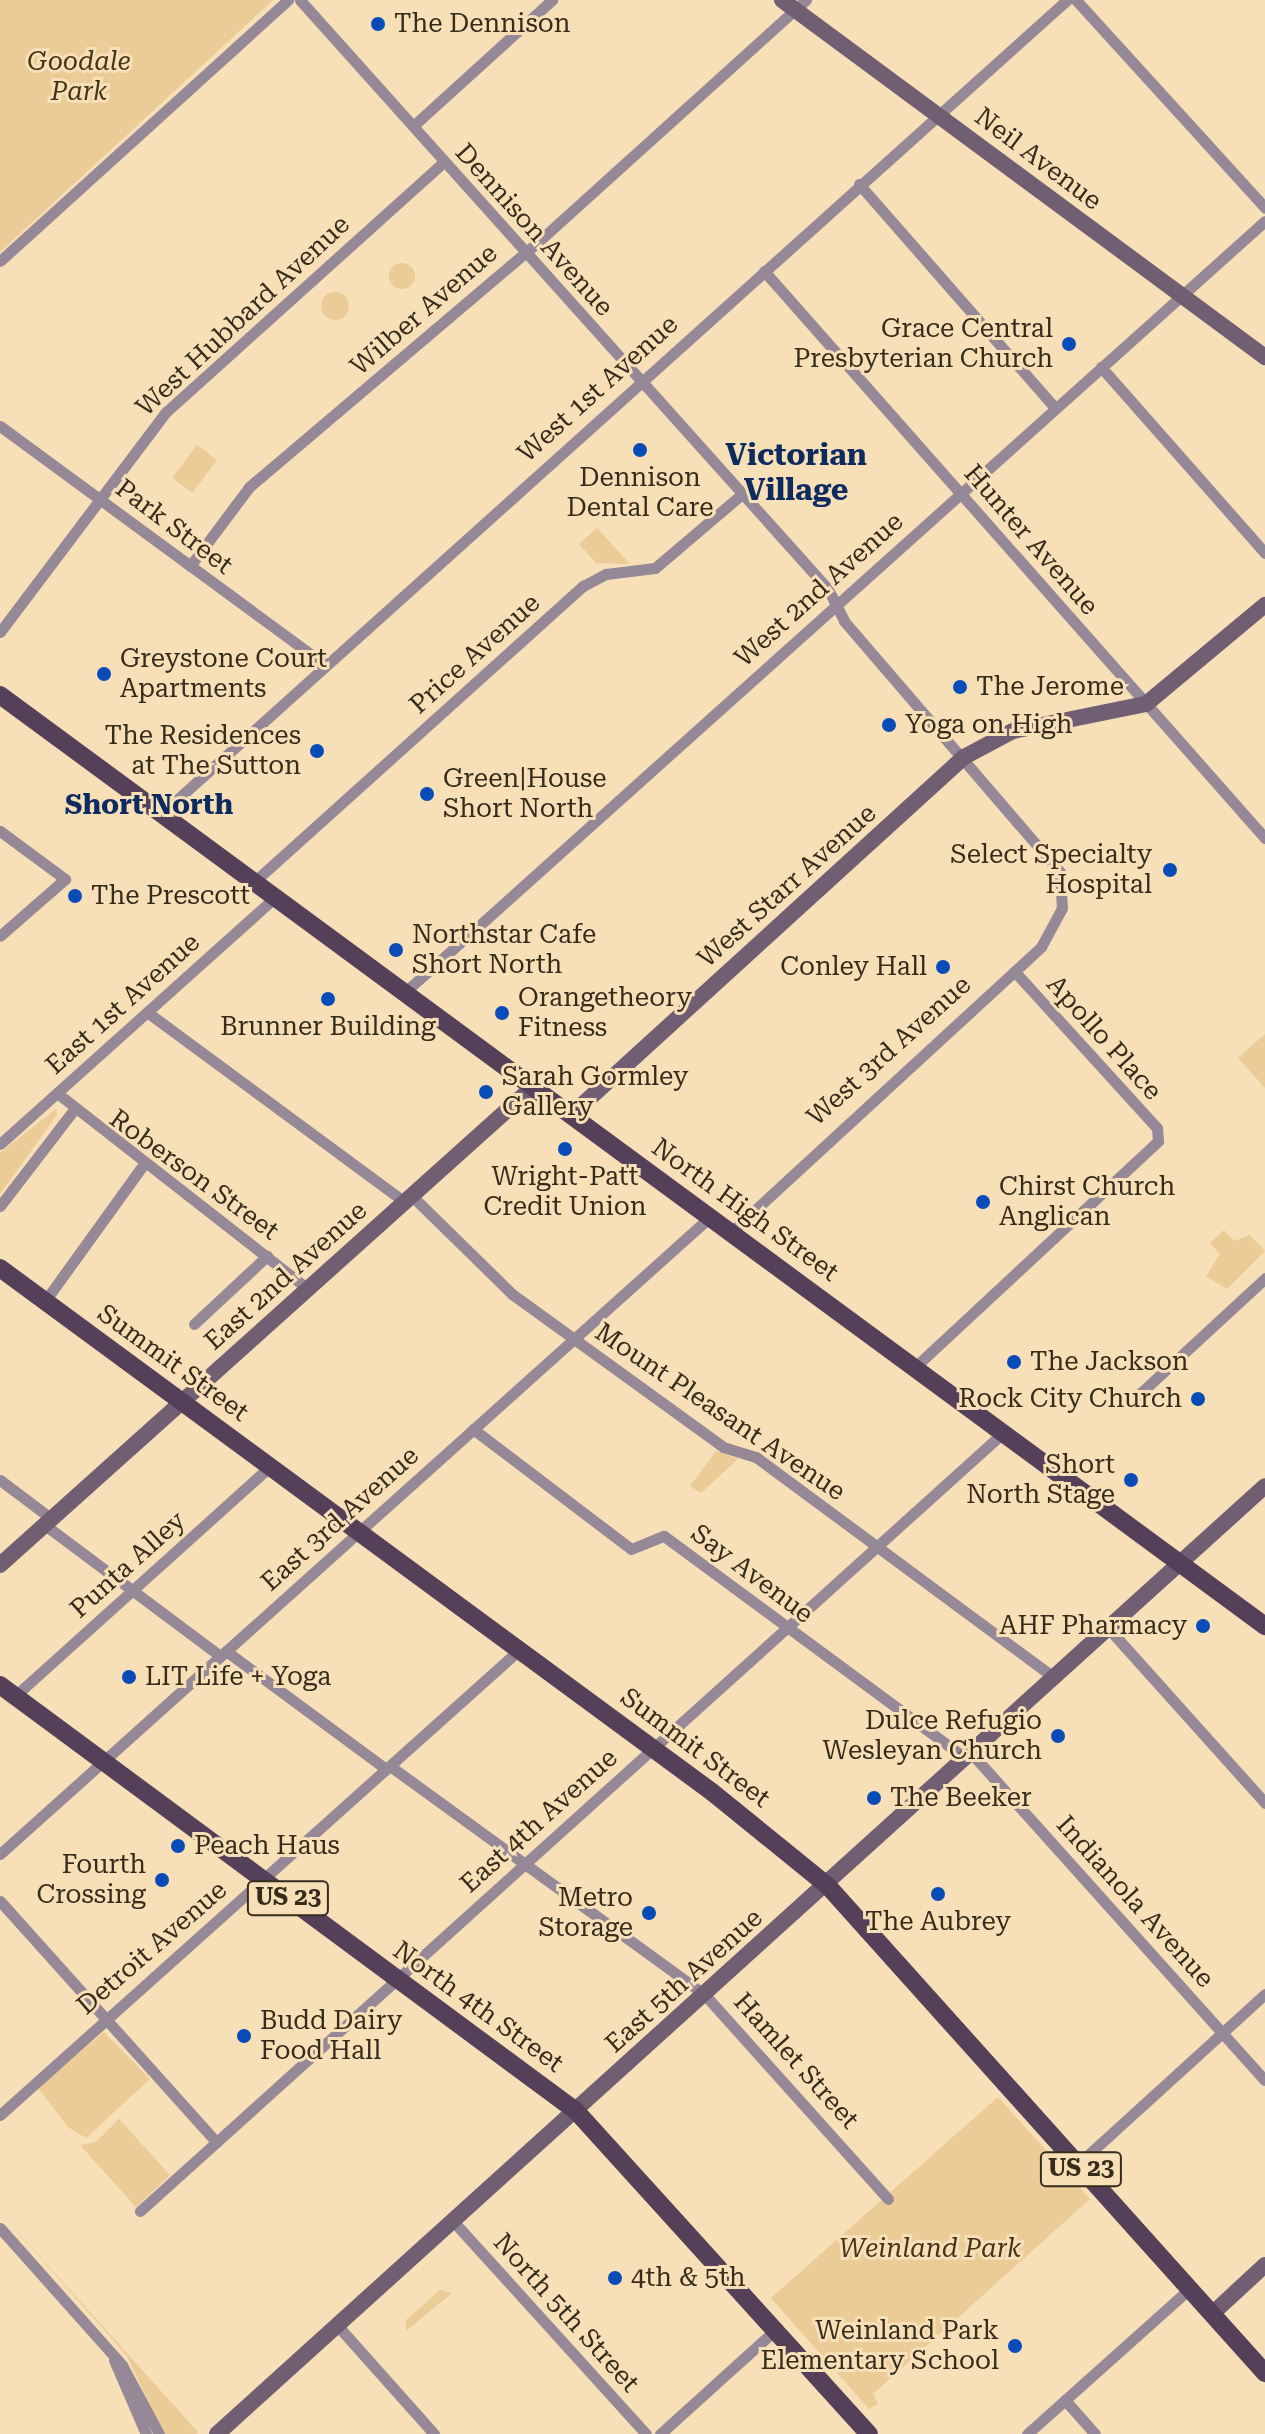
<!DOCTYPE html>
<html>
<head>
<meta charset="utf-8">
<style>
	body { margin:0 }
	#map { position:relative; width:1265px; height:2434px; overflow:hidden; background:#f7dfb7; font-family:"Roboto Serif",serif }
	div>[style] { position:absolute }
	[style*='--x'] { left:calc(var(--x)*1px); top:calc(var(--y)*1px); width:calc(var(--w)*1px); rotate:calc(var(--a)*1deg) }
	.green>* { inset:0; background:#ebcb96; transform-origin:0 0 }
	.round { border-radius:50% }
	.street>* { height:11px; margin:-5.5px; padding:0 5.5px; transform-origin:5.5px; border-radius:5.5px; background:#958998 }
	.secondary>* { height:16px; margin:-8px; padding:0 8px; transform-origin:8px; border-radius:8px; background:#705e73 }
	.primary>* { height:18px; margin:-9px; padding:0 9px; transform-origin:9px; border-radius:9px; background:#55405a }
	.dots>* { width:22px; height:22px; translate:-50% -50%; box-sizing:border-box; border:4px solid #f7dfb7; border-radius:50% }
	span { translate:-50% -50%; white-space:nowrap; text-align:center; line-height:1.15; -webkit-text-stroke:6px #f7dfb7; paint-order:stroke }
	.shield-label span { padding:2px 6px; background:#f7dfb7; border:2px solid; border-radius:6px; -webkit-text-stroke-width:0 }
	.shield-label { font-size:24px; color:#352c1c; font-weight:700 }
	.poi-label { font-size:26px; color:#352c1c }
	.left { translate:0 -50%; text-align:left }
	.right { translate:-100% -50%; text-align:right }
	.park-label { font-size:26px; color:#463515; font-style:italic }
	.street-label { font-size:26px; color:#352c1c }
	.neighbourhood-label { font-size:28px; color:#0d2b5f; font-weight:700 }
	.quarter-label { font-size:30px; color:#0d2b5f; font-weight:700 }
</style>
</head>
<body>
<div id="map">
	<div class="green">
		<div style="clip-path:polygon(0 0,273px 0,0 252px)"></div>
		<div class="round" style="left:389px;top:263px;width:26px;height:26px"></div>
		<div class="round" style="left:321px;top:292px;width:28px;height:28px"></div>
		<div style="left:197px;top:445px;width:25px;height:41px;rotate:37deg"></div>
		<div style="clip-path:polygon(597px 528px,630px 564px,596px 563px,579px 544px)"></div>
		<div style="clip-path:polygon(1265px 1034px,1265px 1088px,1238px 1058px)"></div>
		<div style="clip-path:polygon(56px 1109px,57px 1115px,0 1194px,0 1153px)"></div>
		<div style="clip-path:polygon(1224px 1230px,1234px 1241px,1250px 1235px,1265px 1251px,1227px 1289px,1206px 1276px,1220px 1254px,1210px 1243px)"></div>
		<div style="clip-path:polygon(716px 1451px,738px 1459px,701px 1493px,690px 1486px)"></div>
		<div style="clip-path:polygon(104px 2032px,150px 2079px,86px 2138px,68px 2127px,38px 2088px)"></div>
		<div style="clip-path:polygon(998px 2097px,1090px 2199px,873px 2394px,878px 2404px,869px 2409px,771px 2298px)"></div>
		<div style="clip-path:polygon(119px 2119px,170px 2175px,136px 2207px,80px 2145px,96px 2142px)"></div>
		<div style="clip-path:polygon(6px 2219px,198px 2432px,197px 2434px,163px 2434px,127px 2356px)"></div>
		<div style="clip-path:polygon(440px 2290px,452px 2293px,406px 2331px,406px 2320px)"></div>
	</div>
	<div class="street">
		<div style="--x:300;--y:0;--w:791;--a:48.13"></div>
		<div style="--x:828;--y:589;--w:36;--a:63"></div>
		<div style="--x:844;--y:621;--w:331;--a:49.3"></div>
		<div style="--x:1060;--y:872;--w:36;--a:87"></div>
		<div style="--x:1062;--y:908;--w:44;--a:118.3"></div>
		<div style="--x:1041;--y:947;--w:421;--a:137.4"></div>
		<div style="--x:1076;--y:0;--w:281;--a:47.7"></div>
		<div style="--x:413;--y:126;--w:188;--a:-42.2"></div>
		<div style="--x:859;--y:184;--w:298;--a:48.8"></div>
		<div style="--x:0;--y:261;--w:389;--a:-42.2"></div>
		<div style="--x:764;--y:271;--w:757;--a:48.54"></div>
		<div style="--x:1101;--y:367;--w:248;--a:48.6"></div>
		<div style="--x:0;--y:426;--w:401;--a:36.3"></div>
		<div style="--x:190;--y:566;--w:99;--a:-53.2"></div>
		<div style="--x:249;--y:487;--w:380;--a:-40.3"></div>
		<div style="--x:539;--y:241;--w:360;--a:-42.1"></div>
		<div style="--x:0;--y:632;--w:276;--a:-53"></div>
		<div style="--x:166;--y:412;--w:374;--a:-42"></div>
		<div style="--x:161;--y:814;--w:1218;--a:-41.94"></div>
		<div style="--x:0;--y:831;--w:81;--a:36.4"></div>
		<div style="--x:65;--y:879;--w:86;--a:138.8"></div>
		<div style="--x:254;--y:882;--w:443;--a:-42"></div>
		<div style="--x:583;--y:586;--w:26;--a:-28"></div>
		<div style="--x:606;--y:574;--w:49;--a:-7"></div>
		<div style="--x:655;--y:568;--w:114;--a:-40.4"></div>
		<div style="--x:405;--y:992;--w:1155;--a:-41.88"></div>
		<div style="--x:147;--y:1012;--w:320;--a:36.4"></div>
		<div style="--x:57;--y:1093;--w:318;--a:38"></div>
		<div style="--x:0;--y:1144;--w:370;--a:-41.9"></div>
		<div style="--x:412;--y:1196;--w:140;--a:44.4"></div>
		<div style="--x:512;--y:1294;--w:261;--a:35.9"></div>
		<div style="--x:723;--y:1447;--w:34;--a:17"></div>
		<div style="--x:756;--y:1457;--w:372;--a:36.5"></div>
		<div style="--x:0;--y:1206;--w:118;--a:-52.5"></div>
		<div style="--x:45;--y:1301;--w:168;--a:-54.2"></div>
		<div style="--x:194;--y:1324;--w:100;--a:-43"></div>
		<div style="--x:915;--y:1367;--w:332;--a:-42.9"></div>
		<div style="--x:1158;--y:1141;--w:13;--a:-94"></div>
		<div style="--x:1157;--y:1128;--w:212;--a:-132.3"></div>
		<div style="--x:1133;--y:1400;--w:180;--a:-42.7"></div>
		<div style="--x:473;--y:1429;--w:198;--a:37.2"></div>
		<div style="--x:631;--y:1549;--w:35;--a:-22"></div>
		<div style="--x:664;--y:1536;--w:375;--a:36.4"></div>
		<div style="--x:0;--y:1480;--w:65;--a:36.9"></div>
		<div style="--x:45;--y:1525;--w:219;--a:36.8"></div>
		<div style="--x:1109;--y:1629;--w:234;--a:48.1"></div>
		<div style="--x:226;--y:1651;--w:199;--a:36.4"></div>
		<div style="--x:15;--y:1696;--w:343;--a:-42"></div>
		<div style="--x:972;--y:1754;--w:438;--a:48.1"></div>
		<div style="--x:390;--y:1766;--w:389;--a:36"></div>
		<div style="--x:705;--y:1995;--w:274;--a:48.1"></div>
		<div style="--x:0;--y:1854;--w:954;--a:-41.9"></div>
		<div style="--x:0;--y:1901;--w:324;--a:48.1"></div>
		<div style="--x:0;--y:2115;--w:697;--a:-41.86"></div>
		<div style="--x:1077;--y:2165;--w:254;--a:-42.3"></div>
		<div style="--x:140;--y:2211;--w:1163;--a:-42.04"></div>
		<div style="--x:453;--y:2221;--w:287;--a:47.8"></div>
		<div style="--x:0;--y:2228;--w:183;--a:48.3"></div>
		<div style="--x:122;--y:2365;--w:78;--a:61.8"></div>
		<div style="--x:337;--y:2325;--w:146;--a:48.3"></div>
		<div style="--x:114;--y:2360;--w:81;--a:66.6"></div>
		<div style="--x:1065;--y:2400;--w:45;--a:48.6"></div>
		<div style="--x:660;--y:2434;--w:155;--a:-42.1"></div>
		<div style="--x:1027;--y:2434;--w:217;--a:-41.8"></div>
	</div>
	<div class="secondary">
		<div style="--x:782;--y:0;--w:601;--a:36.47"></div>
		<div style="--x:571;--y:1115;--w:532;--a:-42.33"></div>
		<div style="--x:964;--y:757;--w:55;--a:-28"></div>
		<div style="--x:1013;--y:731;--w:136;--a:-11.5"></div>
		<div style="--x:1146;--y:704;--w:155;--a:-39.8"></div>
		<div style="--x:0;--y:1565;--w:716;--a:-41.89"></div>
		<div style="--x:1212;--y:2314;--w:72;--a:-42.8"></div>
		<div style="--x:217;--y:2434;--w:1413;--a:-42.13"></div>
	</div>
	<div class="primary">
		<div style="--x:0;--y:695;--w:1571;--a:36.35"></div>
		<div style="--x:0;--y:1268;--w:884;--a:36.35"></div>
		<div style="--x:712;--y:1792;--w:148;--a:39"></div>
		<div style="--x:827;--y:1885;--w:656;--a:48.09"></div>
		<div style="--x:0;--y:1685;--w:716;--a:36.49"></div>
		<div style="--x:576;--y:2111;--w:436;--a:47.8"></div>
	</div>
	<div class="dots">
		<div style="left:378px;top:24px;background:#0a4cb7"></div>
		<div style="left:1069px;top:344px;background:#0a4cb7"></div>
		<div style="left:640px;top:450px;background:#0a4cb7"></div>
		<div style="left:104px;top:674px;background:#0a4cb7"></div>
		<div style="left:960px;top:687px;background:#0a4cb7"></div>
		<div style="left:889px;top:725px;background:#0a4cb7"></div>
		<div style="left:317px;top:751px;background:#0a4cb7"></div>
		<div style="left:427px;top:794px;background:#0a4cb7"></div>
		<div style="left:1170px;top:870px;background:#0a4cb7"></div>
		<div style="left:75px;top:896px;background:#0a4cb7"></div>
		<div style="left:396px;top:950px;background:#0a4cb7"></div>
		<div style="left:943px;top:967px;background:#0a4cb7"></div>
		<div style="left:328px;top:999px;background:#0a4cb7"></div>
		<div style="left:502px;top:1013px;background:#0a4cb7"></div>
		<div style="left:486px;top:1092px;background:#0a4cb7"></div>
		<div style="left:565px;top:1149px;background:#0a4cb7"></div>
		<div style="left:983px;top:1202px;background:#0a4cb7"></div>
		<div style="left:1014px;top:1362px;background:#0a4cb7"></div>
		<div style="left:1198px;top:1399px;background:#0a4cb7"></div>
		<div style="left:1131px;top:1480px;background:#0a4cb7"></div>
		<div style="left:1203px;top:1626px;background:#0a4cb7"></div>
		<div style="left:129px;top:1677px;background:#0a4cb7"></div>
		<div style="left:1058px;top:1736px;background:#0a4cb7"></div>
		<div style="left:874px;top:1798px;background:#0a4cb7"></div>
		<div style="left:178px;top:1846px;background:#0a4cb7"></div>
		<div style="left:162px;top:1880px;background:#0a4cb7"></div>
		<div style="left:938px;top:1894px;background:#0a4cb7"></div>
		<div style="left:649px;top:1913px;background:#0a4cb7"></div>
		<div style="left:244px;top:2036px;background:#0a4cb7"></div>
		<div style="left:615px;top:2278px;background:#0a4cb7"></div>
		<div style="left:1015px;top:2346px;background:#0a4cb7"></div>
	</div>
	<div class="shield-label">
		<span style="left:288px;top:1898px">US 23</span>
		<span style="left:1081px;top:2169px">US 23</span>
	</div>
	<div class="poi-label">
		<span class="left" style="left:394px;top:24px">The Dennison</span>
		<span class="right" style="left:1053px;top:344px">Grace Central<br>Presbyterian Church</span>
		<span style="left:640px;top:493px">Dennison<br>Dental Care</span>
		<span class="left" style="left:120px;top:674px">Greystone Court<br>Apartments</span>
		<span class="left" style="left:976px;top:687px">The Jerome</span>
		<span class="left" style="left:905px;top:725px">Yoga on High</span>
		<span class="right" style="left:301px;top:751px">The Residences<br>at The Sutton</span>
		<span class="left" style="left:443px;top:794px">Green|House<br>Short North</span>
		<span class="right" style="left:1152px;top:870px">Select Specialty<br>Hospital</span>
		<span class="left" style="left:91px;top:896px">The Prescott</span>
		<span class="left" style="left:412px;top:950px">Northstar Cafe<br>Short North</span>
		<span class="right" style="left:927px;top:967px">Conley Hall</span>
		<span class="left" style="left:518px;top:1013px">Orangetheory<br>Fitness</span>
		<span style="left:328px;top:1027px">Brunner Building</span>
		<span class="left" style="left:502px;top:1092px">Sarah Gormley<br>Gallery</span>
		<span style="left:565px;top:1192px">Wright-Patt<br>Credit Union</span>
		<span class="left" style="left:999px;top:1202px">Chirst Church<br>Anglican</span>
		<span class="left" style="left:1030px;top:1362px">The Jackson</span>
		<span class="right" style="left:1182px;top:1399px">Rock City Church</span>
		<span class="right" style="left:1115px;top:1480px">Short<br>North Stage</span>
		<span class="right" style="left:1187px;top:1626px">AHF Pharmacy</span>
		<span class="left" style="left:145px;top:1677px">LIT Life + Yoga</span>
		<span class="right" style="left:1042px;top:1736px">Dulce Refugio<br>Wesleyan Church</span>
		<span class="left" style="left:890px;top:1798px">The Beeker</span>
		<span class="left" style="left:194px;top:1846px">Peach Haus</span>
		<span class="right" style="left:146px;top:1880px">Fourth<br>Crossing</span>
		<span class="right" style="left:633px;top:1913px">Metro<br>Storage</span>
		<span style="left:938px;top:1922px">The Aubrey</span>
		<span class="left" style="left:260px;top:2036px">Budd Dairy<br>Food Hall</span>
		<span class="left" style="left:631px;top:2278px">4th &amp; 5th</span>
		<span class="right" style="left:999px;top:2346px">Weinland Park<br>Elementary School</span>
	</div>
	<div class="park-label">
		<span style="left:79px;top:77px">Goodale<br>Park</span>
		<span style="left:930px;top:2249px">Weinland Park</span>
	</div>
	<div class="street-label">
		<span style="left:1038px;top:159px;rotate:37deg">Neil Avenue</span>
		<span style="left:534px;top:230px;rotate:48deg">Dennison Avenue</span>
		<span style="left:424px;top:310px;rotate:-41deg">Wilber Avenue</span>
		<span style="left:243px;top:316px;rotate:-43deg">West Hubbard Avenue</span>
		<span style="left:598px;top:389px;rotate:-42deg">West 1st Avenue</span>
		<span style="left:174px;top:527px;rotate:37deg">Park Street</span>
		<span style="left:1031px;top:540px;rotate:49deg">Hunter Avenue</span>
		<span style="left:819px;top:590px;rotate:-42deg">West 2nd Avenue</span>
		<span style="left:475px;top:654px;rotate:-42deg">Price Avenue</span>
		<span style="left:787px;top:886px;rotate:-42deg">West Starr Avenue</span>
		<span style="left:123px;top:1004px;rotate:-42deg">East 1st Avenue</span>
		<span style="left:1104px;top:1038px;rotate:48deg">Apollo Place</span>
		<span style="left:889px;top:1051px;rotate:-42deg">West 3rd Avenue</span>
		<span style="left:194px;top:1175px;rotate:36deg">Roberson Street</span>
		<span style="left:745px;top:1210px;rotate:36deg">North High Street</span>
		<span style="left:286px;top:1276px;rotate:-42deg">East 2nd Avenue</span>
		<span style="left:173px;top:1363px;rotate:36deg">Summit Street</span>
		<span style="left:720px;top:1412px;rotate:34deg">Mount Pleasant Avenue</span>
		<span style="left:340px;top:1519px;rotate:-42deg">East 3rd Avenue</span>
		<span style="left:128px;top:1565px;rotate:-42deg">Punta Alley</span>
		<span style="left:752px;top:1574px;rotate:37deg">Say Avenue</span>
		<span style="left:695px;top:1748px;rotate:37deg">Summit Street</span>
		<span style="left:539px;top:1821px;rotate:-42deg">East 4th Avenue</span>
		<span style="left:1135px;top:1902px;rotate:48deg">Indianola Avenue</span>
		<span style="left:152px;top:1948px;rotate:-41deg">Detroit Avenue</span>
		<span style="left:684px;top:1981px;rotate:-42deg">East 5th Avenue</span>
		<span style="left:478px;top:2007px;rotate:36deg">North 4th Street</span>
		<span style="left:796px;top:2061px;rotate:48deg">Hamlet Street</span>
		<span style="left:566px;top:2313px;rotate:48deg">North 5th Street</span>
	</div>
	<div class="neighbourhood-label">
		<span style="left:149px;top:805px">Short North</span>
	</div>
	<div class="quarter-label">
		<span style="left:796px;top:472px">Victorian<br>Village</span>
	</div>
</div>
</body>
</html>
